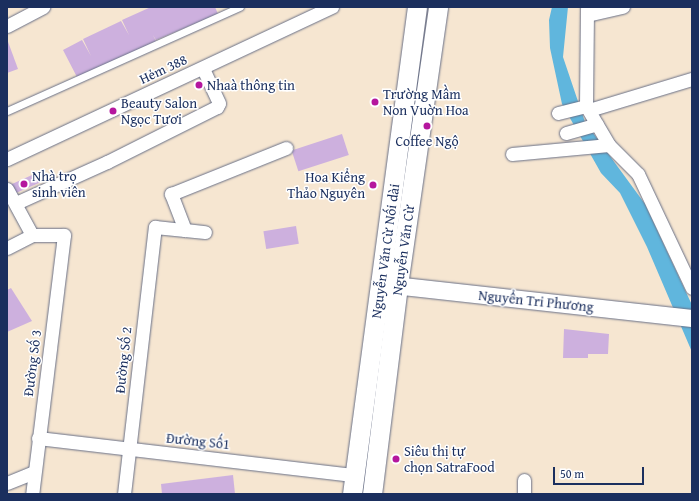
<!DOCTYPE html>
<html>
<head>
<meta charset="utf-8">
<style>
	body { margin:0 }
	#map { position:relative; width:699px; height:501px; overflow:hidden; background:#f6e6d1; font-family:"Gentium Book Plus",serif }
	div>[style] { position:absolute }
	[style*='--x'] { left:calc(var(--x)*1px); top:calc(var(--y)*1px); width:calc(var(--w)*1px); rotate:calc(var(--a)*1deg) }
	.water>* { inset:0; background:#60b6dd }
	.building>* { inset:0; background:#cdb0de; transform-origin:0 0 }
	.roads { filter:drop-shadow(0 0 1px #686f86) drop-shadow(0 0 1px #686f86) }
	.service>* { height:7px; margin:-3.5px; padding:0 3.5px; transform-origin:3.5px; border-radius:3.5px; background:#fff }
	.minor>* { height:13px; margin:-6.5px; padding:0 6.5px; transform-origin:6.5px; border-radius:6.5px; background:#fff }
	.tertiary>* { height:17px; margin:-8.5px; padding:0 8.5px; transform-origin:8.5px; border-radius:8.5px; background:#fff }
	.secondary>* { height:19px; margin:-9.5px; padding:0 9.5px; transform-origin:9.5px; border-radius:9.5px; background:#fff }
	.dots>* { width:11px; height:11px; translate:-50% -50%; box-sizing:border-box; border:2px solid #fff; border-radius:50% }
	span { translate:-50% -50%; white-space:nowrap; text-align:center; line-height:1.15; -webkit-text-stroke:3px #fff; paint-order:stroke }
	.street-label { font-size:14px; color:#1b2f5e }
	.poi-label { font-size:14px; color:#1b2f5e }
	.left { translate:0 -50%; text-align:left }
	.right { translate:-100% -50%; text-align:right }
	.frame { position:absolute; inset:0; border:8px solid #1b2f5e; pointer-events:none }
	.scale { position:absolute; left:553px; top:467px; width:91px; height:18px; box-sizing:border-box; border:2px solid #1b2f5e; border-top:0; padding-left:5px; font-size:12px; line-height:14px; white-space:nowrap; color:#1b2f5e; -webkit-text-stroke:3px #fff; paint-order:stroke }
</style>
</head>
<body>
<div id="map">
	<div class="water">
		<div style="clip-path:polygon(552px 7px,568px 7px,563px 57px,585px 122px,645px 204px,692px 305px,692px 352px,647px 247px,620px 193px,601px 173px,562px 104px,550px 48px,549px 20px)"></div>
	</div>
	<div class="building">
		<div style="clip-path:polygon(151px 7px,191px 7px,193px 12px,191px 7px,215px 7px,218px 14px,156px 40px,153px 35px,156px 41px,78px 79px,63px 50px,82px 40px,91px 56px,83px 39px,121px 21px,129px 35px,122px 20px)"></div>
		<div style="clip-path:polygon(7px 39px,18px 69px,7px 73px)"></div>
		<div style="left:342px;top:134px;width:22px;height:53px;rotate:72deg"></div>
		<div style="left:41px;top:171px;width:10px;height:33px;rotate:66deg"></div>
		<div style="left:296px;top:226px;width:18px;height:33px;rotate:81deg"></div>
		<div style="clip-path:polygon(11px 288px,32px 321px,7px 332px,7px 290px)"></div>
		<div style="clip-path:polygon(564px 329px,609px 334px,608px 354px,588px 354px,588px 358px,563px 358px)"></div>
		<div style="clip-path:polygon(233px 475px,235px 494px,162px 494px,161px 484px)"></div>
	</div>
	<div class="roads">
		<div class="service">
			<div style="--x:7;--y:111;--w:255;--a:-24.1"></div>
		</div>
		<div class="minor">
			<div style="--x:587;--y:15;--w:37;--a:-13"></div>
			<div style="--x:7;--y:26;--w:41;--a:-27.8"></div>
			<div style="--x:589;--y:110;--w:108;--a:-16.8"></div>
			<div style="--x:558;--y:113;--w:29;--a:-14"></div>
			<div style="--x:566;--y:133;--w:32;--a:-16"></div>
			<div style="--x:609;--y:145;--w:41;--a:45"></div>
			<div style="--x:638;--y:174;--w:126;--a:64.7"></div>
			<div style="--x:512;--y:154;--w:97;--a:-5.3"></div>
			<div style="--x:609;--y:145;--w:45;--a:-120.5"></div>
			<div style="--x:586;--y:106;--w:99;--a:-89.4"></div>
			<div style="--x:7;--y:159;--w:359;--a:-25.1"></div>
			<div style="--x:7;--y:189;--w:52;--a:61.5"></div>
			<div style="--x:16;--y:203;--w:100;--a:-24.3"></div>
			<div style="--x:107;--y:162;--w:123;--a:-26.6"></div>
			<div style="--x:217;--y:107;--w:4;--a:-63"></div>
			<div style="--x:219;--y:103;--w:38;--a:-115"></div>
			<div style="--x:185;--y:230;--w:20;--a:6"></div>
			<div style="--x:7;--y:248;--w:28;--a:-27"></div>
			<div style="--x:32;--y:235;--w:32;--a:0"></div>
			<div style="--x:64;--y:235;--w:261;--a:97"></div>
			<div style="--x:38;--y:438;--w:319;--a:6.7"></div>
			<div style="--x:524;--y:480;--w:14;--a:90"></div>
			<div style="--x:7;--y:483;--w:29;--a:-22"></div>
			<div style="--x:124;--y:494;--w:269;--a:-83.4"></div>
			<div style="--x:155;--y:227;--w:30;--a:6"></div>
			<div style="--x:185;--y:230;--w:39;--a:-111"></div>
			<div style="--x:171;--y:194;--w:124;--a:-21.8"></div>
		</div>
		<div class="tertiary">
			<div style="--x:384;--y:284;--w:310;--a:6.3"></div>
		</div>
		<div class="secondary">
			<div style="--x:352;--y:494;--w:491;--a:-82.4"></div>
			<div style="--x:372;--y:494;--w:204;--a:-82.9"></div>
			<div style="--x:397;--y:292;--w:288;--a:-81.8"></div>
		</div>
	</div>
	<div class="dots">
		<div style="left:199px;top:85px;background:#b5179e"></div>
		<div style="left:375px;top:102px;background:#b5179e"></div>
		<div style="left:113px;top:111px;background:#b5179e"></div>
		<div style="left:427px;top:126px;background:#b5179e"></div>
		<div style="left:24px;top:184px;background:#b5179e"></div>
		<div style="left:373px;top:185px;background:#b5179e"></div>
		<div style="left:396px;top:459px;background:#b5179e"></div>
	</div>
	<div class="street-label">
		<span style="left:163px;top:69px;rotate:-25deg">Hẻm 388</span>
		<span style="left:403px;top:250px;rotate:-82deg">Nguyễn Văn Cừ</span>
		<span style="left:385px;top:251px;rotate:-82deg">Nguyễn Văn Cừ Nối dài</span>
		<span style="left:536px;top:301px;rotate:6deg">Nguyển Tri Phương</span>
		<span style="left:123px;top:360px;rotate:-84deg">Đường Số 2</span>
		<span style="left:32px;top:363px;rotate:-83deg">Đường Số 3</span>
		<span style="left:198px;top:441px;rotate:6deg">Đường Số1</span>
	</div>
	<div class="poi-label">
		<span class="left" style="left:207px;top:85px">Nhaà thông tin</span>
		<span class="left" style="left:383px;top:102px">Trường Mầm<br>Non Vuờn Hoa</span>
		<span class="left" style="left:121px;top:111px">Beauty Salon<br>Ngọc Tươi</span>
		<span style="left:427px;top:141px">Coffee Ngộ</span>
		<span class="left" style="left:32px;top:184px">Nhà trọ<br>sinh viên</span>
		<span class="right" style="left:365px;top:185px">Hoa Kiểng<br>Thảo Nguyên</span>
		<span class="left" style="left:404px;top:459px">Siêu thị tự<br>chọn SatraFood</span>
	</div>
	<div class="frame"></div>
	<div class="scale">50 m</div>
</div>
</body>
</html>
